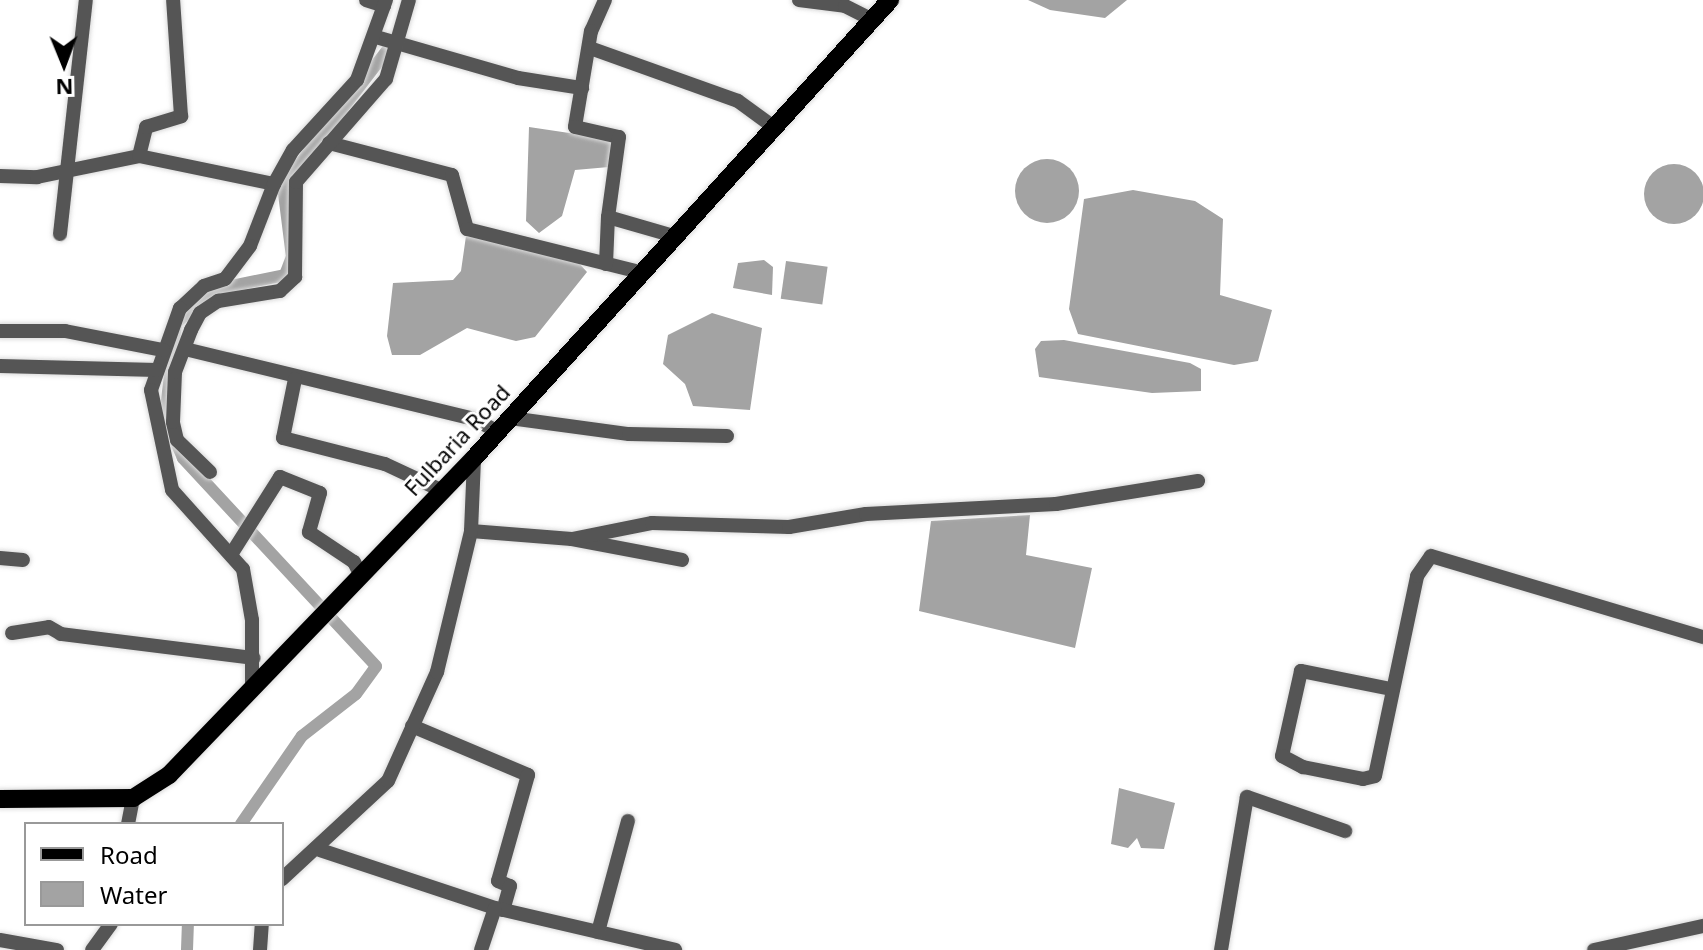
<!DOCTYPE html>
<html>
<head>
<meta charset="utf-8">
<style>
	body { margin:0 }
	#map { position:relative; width:1703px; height:950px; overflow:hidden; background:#fff; font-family:"Noto Sans",sans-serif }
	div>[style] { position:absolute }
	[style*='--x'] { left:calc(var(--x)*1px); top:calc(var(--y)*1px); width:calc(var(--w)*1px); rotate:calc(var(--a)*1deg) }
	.water>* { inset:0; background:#a3a3a3; transform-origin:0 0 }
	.round { border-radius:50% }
	.canal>* { height:12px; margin:-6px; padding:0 6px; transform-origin:6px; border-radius:6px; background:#a3a3a3 }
	.roads { filter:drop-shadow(0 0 2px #dbdbdb) drop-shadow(0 0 2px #dbdbdb) }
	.minor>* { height:14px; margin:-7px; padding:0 7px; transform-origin:7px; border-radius:7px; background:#555 }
	.major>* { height:18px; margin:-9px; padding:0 9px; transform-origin:9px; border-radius:9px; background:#000 }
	span { translate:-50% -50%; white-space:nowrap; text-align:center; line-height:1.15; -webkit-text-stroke:6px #fff; paint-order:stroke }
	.street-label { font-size:22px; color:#000 }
	.legend { position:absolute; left:24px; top:822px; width:260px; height:104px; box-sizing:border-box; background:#fff; border:2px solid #999; margin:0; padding:10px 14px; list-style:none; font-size:24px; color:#000 }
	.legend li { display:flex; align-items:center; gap:16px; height:40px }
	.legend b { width:40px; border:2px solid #999 }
	.north { position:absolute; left:24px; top:24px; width:80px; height:80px; -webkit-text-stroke:6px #fff; paint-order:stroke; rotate:179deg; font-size:22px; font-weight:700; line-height:32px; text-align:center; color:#000 }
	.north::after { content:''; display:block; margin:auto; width:28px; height:36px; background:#000; clip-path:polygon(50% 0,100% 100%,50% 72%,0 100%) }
</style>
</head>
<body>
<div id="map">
	<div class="water">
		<div style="clip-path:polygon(1028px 0,1127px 0,1105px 18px,1050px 10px)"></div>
		<div style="clip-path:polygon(529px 127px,616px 140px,609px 167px,575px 170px,562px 216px,539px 233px,526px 221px)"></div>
		<div class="round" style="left:1015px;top:159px;width:64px;height:64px"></div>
		<div class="round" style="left:1644px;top:164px;width:60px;height:60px"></div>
		<div style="clip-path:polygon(1133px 190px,1195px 201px,1223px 219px,1220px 295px,1272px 310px,1258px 361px,1234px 365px,1078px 334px,1069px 309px,1084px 199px)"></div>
		<div style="clip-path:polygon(466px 236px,576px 260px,587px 272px,535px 337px,516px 341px,467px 328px,420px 355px,392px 355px,387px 336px,393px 283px,453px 280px,461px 271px)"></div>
		<div style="clip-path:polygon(764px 260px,773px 267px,772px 295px,733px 288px,738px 263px)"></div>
		<div style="left:786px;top:261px;width:42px;height:38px;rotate:8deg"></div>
		<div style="clip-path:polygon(712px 313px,762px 328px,750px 410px,693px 406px,685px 384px,663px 364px,668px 335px)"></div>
		<div style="clip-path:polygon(1064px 340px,1190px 363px,1201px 369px,1201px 391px,1152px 393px,1039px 377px,1035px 349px,1041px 341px)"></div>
		<div style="clip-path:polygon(1030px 515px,1026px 555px,1092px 568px,1075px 648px,919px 611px,931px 521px)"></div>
		<div style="clip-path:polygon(1119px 788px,1175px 803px,1164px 849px,1141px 848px,1137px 838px,1128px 848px,1111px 844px)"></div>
	</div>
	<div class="canal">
		<div style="--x:241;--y:824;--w:107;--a:-55.3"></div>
		<div style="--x:302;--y:736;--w:68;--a:-37.9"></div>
		<div style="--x:356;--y:694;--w:34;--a:-54"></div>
		<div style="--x:376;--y:666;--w:284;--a:-132.9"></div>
		<div style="--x:183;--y:458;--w:45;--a:-113.7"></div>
		<div style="--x:165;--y:417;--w:95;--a:-83.3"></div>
		<div style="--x:176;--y:323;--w:53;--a:-39.7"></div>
		<div style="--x:217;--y:289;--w:69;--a:-11.6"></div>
		<div style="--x:285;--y:275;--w:19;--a:-69"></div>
		<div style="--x:292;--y:257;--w:72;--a:-97.2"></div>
		<div style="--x:283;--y:186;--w:173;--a:-52.5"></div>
		<div style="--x:187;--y:950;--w:26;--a:-88"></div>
	</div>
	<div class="roads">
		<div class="minor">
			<div style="--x:366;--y:0;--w:19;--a:18"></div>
			<div style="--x:605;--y:0;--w:34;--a:114"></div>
			<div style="--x:591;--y:31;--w:97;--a:99.5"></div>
			<div style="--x:575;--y:127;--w:45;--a:12.8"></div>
			<div style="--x:619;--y:137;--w:81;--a:97.8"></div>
			<div style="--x:799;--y:0;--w:46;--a:7.4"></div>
			<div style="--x:845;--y:6;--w:31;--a:27"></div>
			<div style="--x:376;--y:37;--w:148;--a:16.1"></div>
			<div style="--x:518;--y:78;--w:65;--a:8.9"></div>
			<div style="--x:590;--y:48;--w:157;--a:19.7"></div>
			<div style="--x:738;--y:101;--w:46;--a:36.1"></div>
			<div style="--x:329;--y:143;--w:127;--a:14.6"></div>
			<div style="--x:452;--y:175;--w:56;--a:74.5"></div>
			<div style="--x:467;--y:229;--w:178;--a:14"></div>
			<div style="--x:139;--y:156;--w:30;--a:-76"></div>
			<div style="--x:146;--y:127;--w:37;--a:-17"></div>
			<div style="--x:181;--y:116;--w:116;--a:-93.9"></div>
			<div style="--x:0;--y:176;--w:37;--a:2"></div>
			<div style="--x:37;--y:177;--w:104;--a:-11.6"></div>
			<div style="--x:139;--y:156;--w:138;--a:11.7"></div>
			<div style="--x:274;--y:184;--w:66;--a:111.2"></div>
			<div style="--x:250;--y:246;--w:41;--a:127.1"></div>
			<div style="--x:225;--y:279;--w:22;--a:162"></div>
			<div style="--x:204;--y:286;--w:33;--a:137"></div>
			<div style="--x:180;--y:308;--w:87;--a:109.5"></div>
			<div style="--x:151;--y:390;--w:102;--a:78.1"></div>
			<div style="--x:172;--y:490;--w:106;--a:48.1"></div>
			<div style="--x:243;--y:569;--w:52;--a:80"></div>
			<div style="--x:252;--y:620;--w:68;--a:90"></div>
			<div style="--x:274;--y:184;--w:39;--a:-61"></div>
			<div style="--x:293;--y:150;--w:95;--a:-47.6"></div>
			<div style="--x:357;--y:80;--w:85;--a:-70.1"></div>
			<div style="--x:60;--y:234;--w:235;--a:-83.7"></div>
			<div style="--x:606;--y:264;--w:47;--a:-87.6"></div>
			<div style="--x:608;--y:217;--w:69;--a:16.1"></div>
			<div style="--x:0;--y:331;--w:65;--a:0"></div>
			<div style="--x:65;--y:331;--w:100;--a:11"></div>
			<div style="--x:185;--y:349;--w:297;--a:13.6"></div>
			<div style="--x:474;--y:419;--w:27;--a:28"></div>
			<div style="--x:0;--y:366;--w:157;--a:1.5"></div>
			<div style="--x:295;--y:379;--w:60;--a:101.5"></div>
			<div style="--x:283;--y:438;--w:105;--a:14.3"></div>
			<div style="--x:385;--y:464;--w:64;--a:25"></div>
			<div style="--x:510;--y:418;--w:120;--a:7.7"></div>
			<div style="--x:629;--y:434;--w:98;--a:1.2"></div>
			<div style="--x:210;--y:472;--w:46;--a:-135.9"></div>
			<div style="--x:177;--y:440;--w:18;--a:-103"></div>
			<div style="--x:173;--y:422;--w:50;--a:-87.7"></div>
			<div style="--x:175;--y:372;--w:45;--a:-69.1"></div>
			<div style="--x:191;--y:330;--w:19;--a:-62"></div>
			<div style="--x:200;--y:313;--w:22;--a:-34"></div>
			<div style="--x:218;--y:301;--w:63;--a:-9.2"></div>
			<div style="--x:280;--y:291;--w:21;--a:-43"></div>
			<div style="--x:295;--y:277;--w:95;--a:-89.4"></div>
			<div style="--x:296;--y:182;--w:137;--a:-48.9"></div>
			<div style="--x:386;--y:79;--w:82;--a:-73.8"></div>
			<div style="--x:471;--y:531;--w:101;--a:4.5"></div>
			<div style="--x:572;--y:539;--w:112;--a:10.8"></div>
			<div style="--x:572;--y:539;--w:82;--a:-11.3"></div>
			<div style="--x:652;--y:523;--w:137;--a:1.7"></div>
			<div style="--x:789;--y:527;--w:78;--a:-9.6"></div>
			<div style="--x:866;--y:514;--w:190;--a:-3"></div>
			<div style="--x:1056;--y:504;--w:144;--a:-9.2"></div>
			<div style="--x:232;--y:553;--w:90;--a:-57.7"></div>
			<div style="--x:280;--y:477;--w:43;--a:21.8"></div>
			<div style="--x:320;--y:493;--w:41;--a:105.8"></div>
			<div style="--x:309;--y:532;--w:54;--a:33.7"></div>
			<div style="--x:354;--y:562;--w:16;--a:63"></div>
			<div style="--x:0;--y:558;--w:23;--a:5"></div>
			<div style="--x:12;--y:633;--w:37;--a:-9"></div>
			<div style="--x:49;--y:627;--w:14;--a:30"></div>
			<div style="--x:61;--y:634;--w:194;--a:7.1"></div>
			<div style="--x:1391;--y:689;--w:92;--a:-168.7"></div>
			<div style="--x:1301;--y:671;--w:87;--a:102.6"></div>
			<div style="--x:1282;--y:756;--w:24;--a:28"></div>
			<div style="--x:1303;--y:767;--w:61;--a:11.3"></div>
			<div style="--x:1363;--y:779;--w:12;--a:-14"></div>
			<div style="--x:1375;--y:776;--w:204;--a:-78.1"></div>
			<div style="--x:1417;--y:576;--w:24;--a:-55"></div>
			<div style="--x:1431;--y:556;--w:284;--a:16.6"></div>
			<div style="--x:412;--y:726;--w:126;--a:22.9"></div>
			<div style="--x:528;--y:775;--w:110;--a:105.8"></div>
			<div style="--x:498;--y:881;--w:13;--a:23"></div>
			<div style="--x:510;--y:886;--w:25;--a:106"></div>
			<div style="--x:128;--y:824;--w:26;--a:-79"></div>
			<div style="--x:320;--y:850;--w:184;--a:18.3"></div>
			<div style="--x:495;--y:908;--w:185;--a:13.1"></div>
			<div style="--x:282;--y:879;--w:144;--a:-42.8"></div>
			<div style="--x:388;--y:781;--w:120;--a:-65.8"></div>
			<div style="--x:437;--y:672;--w:145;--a:-76.4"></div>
			<div style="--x:471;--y:531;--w:73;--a:-87.6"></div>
			<div style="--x:598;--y:932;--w:115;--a:-74.9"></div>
			<div style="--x:0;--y:940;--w:58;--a:10"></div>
			<div style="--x:92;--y:950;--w:32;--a:-54"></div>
			<div style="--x:260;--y:950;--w:26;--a:-86"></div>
			<div style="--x:481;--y:950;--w:44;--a:-71.6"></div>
			<div style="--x:1221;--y:950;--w:155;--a:-80.4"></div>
			<div style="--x:1247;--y:797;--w:104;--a:19.1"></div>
			<div style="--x:1594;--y:950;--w:112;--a:-12.4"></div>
		</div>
		<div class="major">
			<div style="--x:0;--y:799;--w:133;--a:-0.4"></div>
			<div style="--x:133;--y:798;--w:43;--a:-32.6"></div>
			<div style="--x:169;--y:775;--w:440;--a:-46.1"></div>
			<div style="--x:474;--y:458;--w:619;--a:-47.75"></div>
		</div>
	</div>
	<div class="street-label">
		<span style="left:457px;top:440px;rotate:-47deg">Fulbaria Road</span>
	</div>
	<ul class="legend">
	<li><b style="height:10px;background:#000"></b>Road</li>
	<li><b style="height:22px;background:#a3a3a3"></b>Water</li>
	</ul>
	<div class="north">N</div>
</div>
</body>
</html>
